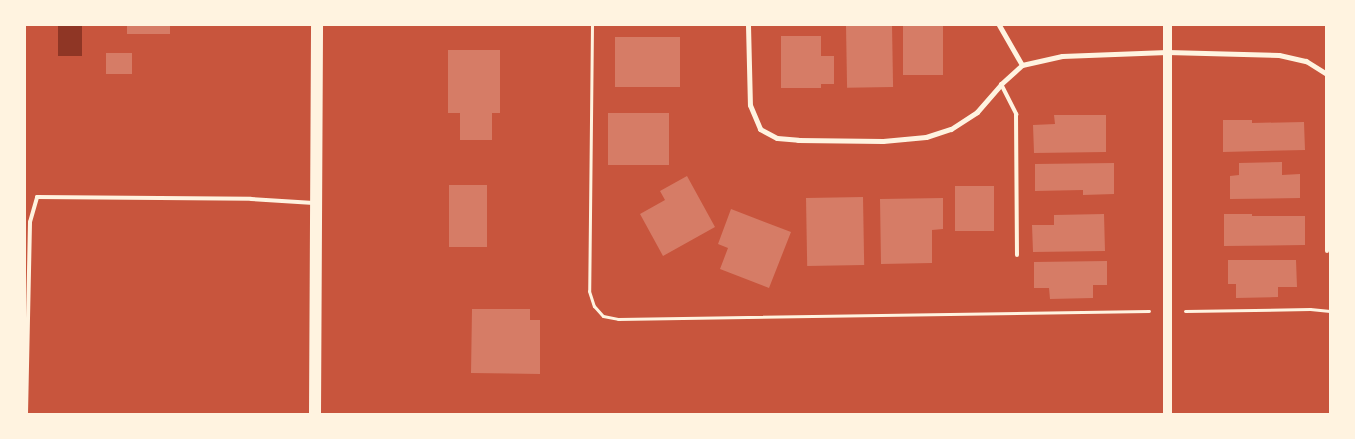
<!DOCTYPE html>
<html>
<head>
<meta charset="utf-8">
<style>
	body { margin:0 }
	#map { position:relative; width:1355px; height:439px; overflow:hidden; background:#c8553d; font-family:Figtree,sans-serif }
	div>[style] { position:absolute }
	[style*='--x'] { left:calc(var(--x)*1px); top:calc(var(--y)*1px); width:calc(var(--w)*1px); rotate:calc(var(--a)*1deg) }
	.water>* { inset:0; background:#8f3625; transform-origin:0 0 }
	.building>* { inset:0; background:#d67c66; transform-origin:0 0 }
	.path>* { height:3px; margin:-1.5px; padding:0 1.5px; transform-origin:1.5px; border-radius:1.5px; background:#fff3e0 }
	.service>* { height:4px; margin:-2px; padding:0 2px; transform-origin:2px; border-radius:2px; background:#fff3e0 }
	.minor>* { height:5px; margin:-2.5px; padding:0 2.5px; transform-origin:2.5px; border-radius:2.5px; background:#fff3e0 }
	.tertiary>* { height:9px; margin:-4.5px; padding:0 4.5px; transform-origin:4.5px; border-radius:4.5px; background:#fff3e0 }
	.primary>* { height:12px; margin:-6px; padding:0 6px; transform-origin:6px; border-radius:6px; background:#fff3e0 }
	span { translate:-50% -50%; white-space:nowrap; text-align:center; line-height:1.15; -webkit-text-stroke:5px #fff3e0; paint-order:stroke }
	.frame { position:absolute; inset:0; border:26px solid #fff3e0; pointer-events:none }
</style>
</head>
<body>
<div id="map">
	<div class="water">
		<div style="left:58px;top:25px;width:24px;height:31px"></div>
	</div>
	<div class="building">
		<div style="left:127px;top:25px;width:43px;height:9px"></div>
		<div style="left:892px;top:25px;width:62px;height:46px;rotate:89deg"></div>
		<div style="left:903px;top:25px;width:40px;height:50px"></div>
		<div style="clip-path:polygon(781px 36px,821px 36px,821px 56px,834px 56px,834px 84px,821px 84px,821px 88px,781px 88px)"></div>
		<div style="left:615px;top:37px;width:65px;height:50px"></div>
		<div style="clip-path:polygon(448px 50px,500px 50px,500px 113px,492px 113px,492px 140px,460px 140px,460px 113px,448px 113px)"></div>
		<div style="left:106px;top:53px;width:26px;height:21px"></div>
		<div style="left:608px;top:113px;width:61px;height:52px"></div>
		<div style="clip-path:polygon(1054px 115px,1106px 115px,1106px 152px,1034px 153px,1033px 125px,1055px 124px)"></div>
		<div style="clip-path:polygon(1223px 120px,1252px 120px,1252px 123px,1304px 122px,1305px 150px,1223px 152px)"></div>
		<div style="clip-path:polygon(1282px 162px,1282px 175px,1300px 174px,1300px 198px,1230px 199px,1230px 176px,1239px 175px,1239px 163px)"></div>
		<div style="clip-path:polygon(1114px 163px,1114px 194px,1083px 195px,1083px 190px,1035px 191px,1035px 164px)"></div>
		<div style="clip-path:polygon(687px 176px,715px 227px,663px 256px,640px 214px,665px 200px,660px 191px)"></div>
		<div style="left:449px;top:185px;width:38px;height:62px"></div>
		<div style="left:955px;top:186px;width:39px;height:45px"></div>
		<div style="left:863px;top:197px;width:68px;height:57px;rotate:89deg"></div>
		<div style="clip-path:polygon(943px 198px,943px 229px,932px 230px,932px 263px,881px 264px,880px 199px)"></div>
		<div style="clip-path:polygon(731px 209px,791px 232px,769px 288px,720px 269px,728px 248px,718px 244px)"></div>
		<div style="clip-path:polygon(1104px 214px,1105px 251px,1033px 252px,1032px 225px,1054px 225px,1054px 215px)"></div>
		<div style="clip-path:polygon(1224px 214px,1252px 214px,1252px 216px,1305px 216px,1305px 245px,1224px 246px)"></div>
		<div style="clip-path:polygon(1228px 260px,1296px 260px,1297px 287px,1278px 287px,1278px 297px,1236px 298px,1236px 284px,1228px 284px)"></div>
		<div style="clip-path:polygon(1107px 261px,1107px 285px,1093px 285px,1093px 298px,1050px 299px,1049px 288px,1034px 288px,1034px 262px)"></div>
		<div style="clip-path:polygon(472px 309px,530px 309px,530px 320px,540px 320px,540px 374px,471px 373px)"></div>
	</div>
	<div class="path">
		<div style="--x:592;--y:25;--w:266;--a:90.6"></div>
		<div style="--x:589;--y:291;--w:16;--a:72"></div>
		<div style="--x:594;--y:306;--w:13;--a:48"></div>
		<div style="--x:603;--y:316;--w:15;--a:11"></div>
		<div style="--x:618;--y:319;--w:531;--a:-0.86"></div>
		<div style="--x:1185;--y:311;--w:125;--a:-0.9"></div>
		<div style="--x:1310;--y:309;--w:20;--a:6"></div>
	</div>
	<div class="service">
		<div style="--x:1327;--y:25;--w:226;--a:90"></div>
		<div style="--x:1001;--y:84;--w:34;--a:63"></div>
		<div style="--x:1016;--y:114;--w:141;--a:89.6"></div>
		<div style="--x:26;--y:414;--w:192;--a:-88.8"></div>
		<div style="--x:30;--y:222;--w:26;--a:-74"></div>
		<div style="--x:37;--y:197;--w:214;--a:0.5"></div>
		<div style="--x:251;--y:199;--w:63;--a:3.6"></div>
	</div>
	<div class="minor">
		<div style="--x:748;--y:25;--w:80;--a:88.6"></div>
		<div style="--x:750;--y:105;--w:26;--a:67"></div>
		<div style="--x:760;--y:129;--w:19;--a:28"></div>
		<div style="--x:777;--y:138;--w:21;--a:5"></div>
		<div style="--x:798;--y:140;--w:85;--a:0.7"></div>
		<div style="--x:883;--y:141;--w:43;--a:-5.3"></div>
		<div style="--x:926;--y:137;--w:26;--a:-18"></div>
		<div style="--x:951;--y:129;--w:31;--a:-33"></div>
		<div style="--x:977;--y:112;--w:37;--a:-49"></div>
		<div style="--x:1001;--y:84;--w:28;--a:-42"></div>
		<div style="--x:1022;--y:65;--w:41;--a:-12.7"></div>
		<div style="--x:1062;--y:56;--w:105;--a:-2.2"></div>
		<div style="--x:1167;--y:52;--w:112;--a:1.5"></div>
		<div style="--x:1279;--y:55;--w:28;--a:13"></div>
		<div style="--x:1306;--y:61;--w:28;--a:32"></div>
		<div style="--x:999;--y:25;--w:46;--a:60.1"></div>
	</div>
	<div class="tertiary">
		<div style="--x:1167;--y:414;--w:389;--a:-90"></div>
	</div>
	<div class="primary">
		<div style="--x:315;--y:414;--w:389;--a:-89.7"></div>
	</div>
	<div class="frame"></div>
</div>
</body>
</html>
